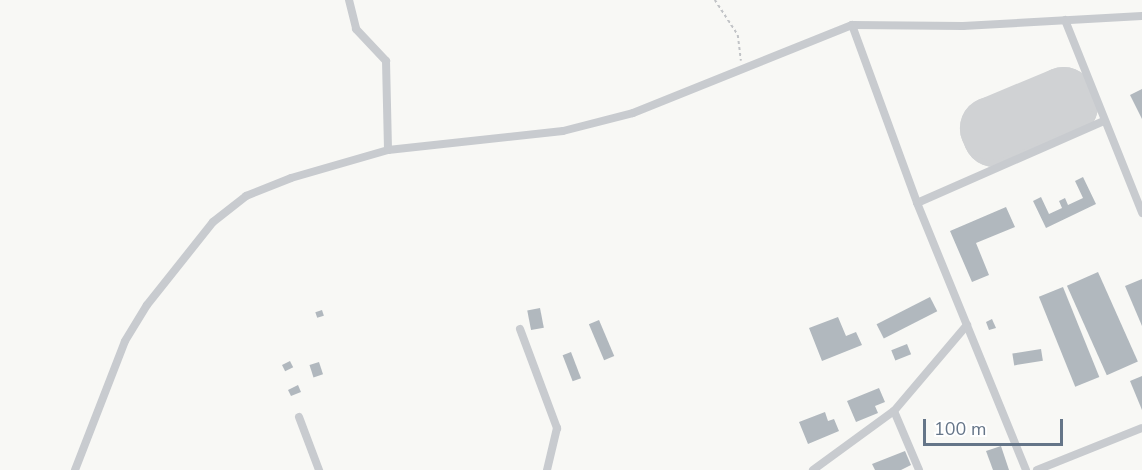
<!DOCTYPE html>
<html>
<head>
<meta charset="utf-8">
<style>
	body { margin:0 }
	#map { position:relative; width:1142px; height:470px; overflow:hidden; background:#f8f8f5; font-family:"Nunito Sans",sans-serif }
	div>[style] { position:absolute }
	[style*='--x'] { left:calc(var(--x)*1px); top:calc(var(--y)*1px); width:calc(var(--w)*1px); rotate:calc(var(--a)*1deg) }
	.runway>* { height:63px; margin:-31.5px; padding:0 31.5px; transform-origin:31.5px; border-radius:31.5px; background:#d0d2d4 }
	.building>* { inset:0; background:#b1b8be; transform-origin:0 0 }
	.path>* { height:1.5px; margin-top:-0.75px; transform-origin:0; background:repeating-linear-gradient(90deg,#c1c3c6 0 3px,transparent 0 6px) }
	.minor>* { height:8px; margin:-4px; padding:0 4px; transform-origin:4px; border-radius:4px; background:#c8cbcf }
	span { translate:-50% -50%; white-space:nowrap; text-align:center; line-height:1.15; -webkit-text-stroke:6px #fff; paint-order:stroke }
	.scale { position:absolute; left:923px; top:419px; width:140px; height:27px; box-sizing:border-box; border:3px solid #657588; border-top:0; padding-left:8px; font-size:18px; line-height:21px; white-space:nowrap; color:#657588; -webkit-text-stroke:4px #fff; paint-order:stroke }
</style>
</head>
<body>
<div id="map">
	<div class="runway">
		<div style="--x:1063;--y:98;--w:8;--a:67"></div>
		<div style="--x:1066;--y:105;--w:78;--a:157.4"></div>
		<div style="--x:994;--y:135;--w:8;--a:-113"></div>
		<div style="--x:991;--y:128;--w:78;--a:-22.6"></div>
	</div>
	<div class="building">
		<div style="clip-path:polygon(1142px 89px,1142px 119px,1130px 95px)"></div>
		<div style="clip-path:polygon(1083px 177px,1096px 204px,1046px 228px,1033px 201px,1041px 197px,1049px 214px,1062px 208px,1059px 201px,1065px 198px,1068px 205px,1083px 198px,1075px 181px)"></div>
		<div style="clip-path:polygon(1006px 207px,1015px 227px,976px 243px,989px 275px,972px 282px,950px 231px)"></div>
		<div style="left:1098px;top:272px;width:98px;height:34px;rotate:66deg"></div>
		<div style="clip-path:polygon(1142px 279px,1142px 326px,1125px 286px)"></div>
		<div style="left:1063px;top:287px;width:97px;height:26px;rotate:68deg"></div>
		<div style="left:930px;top:297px;width:16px;height:60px;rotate:63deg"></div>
		<div style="left:540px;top:308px;width:20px;height:13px;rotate:79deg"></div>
		<div style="left:322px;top:310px;width:6px;height:7px;rotate:72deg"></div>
		<div style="clip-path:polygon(838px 317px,846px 336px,856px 332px,862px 345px,822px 361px,809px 328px)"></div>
		<div style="clip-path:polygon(992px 319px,996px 328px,989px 330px,986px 322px)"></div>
		<div style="left:599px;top:320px;width:39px;height:11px;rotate:67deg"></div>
		<div style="left:907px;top:344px;width:11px;height:17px;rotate:68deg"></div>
		<div style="left:1041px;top:349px;width:12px;height:29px;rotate:81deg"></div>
		<div style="left:571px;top:352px;width:28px;height:9px;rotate:69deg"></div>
		<div style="left:290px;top:361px;width:7px;height:9px;rotate:63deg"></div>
		<div style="left:319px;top:362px;width:13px;height:10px;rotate:72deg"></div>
		<div style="clip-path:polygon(1142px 376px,1142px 410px,1130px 381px)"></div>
		<div style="clip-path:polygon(298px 385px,301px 392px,291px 396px,288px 390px)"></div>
		<div style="clip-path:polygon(879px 388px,885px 402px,875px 406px,878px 413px,856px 422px,847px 401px)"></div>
		<div style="clip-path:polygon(825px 412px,828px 421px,834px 419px,839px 431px,808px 444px,799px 422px)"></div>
		<div style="clip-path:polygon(1001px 446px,1009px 470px,993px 470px,986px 451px)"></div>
		<div style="clip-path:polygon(905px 451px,911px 465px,901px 470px,875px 470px,872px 464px)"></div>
	</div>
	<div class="path">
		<div style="--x:715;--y:0;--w:42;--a:56.7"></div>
		<div style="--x:738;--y:35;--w:26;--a:83"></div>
	</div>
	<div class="minor">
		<div style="--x:349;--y:0;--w:30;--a:76"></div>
		<div style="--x:356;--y:29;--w:44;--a:46.8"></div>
		<div style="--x:386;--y:61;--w:89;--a:88.7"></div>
		<div style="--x:1065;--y:20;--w:208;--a:68.2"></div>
		<div style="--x:852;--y:25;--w:189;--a:69.9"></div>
		<div style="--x:520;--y:329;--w:106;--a:69.5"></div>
		<div style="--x:557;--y:428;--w:43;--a:103.4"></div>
		<div style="--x:894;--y:411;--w:64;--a:67"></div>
		<div style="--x:299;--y:417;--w:57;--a:69.3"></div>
		<div style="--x:75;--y:470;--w:138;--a:-68.8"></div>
		<div style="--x:125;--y:341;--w:42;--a:-58.6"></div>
		<div style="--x:147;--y:305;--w:106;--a:-51.5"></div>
		<div style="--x:213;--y:222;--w:42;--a:-38.2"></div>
		<div style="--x:246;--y:196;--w:48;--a:-21.8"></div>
		<div style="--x:291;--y:178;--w:101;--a:-16.1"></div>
		<div style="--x:388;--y:150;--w:176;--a:-6.2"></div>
		<div style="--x:563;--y:131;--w:72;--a:-14.4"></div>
		<div style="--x:633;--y:113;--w:236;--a:-21.9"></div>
		<div style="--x:852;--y:25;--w:111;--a:0.5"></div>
		<div style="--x:963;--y:26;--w:179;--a:-3.2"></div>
		<div style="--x:813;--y:470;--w:100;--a:-36.1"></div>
		<div style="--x:894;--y:411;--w:113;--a:-49.7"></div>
		<div style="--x:1026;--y:470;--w:288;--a:-112.2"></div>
		<div style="--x:917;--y:203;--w:204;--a:-23.7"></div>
		<div style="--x:1037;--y:470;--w:113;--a:-21.8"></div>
	</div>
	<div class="scale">100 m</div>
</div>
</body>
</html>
